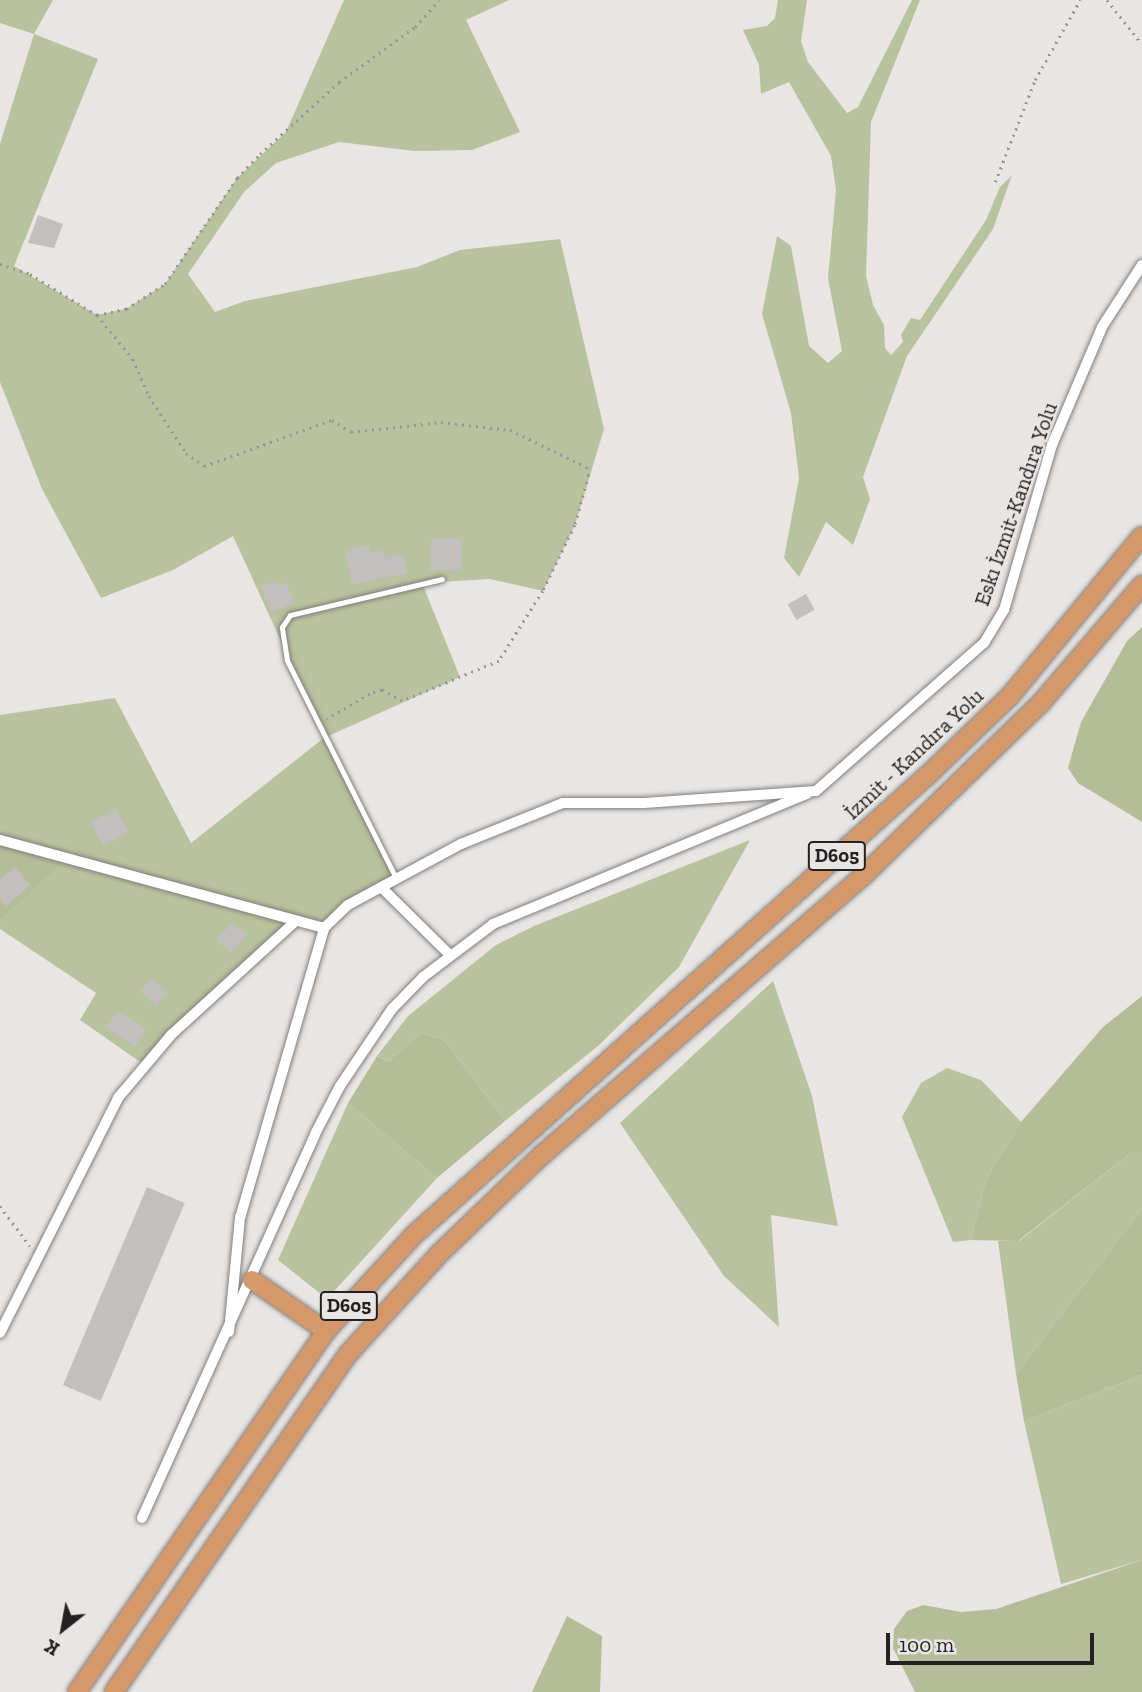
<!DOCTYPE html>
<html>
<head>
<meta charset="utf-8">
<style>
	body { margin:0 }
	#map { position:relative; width:1142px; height:1692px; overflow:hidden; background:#e8e5e3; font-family:"Zilla Slab",serif }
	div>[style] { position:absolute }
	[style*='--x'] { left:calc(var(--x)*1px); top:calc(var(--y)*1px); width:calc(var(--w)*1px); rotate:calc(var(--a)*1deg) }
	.green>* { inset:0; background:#b9c29e }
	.forest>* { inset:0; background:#b4bd98 }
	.building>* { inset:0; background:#c3bfbe; transform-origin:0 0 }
	.path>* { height:2.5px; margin-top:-1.25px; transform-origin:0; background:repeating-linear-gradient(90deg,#989594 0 2px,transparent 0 7px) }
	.roads { filter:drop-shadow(0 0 2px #817e7c) drop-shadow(0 0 2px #817e7c) }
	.service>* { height:5px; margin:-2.5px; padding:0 2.5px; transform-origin:2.5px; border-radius:2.5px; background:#fff }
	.minor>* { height:10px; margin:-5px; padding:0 5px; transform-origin:5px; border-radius:5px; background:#fff }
	.trunk>* { height:18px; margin:-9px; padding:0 9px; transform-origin:9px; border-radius:9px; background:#d4986b }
	span { translate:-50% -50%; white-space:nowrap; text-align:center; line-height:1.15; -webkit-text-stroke:5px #e8e5e3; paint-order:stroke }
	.shield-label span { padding:2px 5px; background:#e8e5e3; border:2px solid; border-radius:5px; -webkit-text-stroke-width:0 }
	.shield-label { font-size:19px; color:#232121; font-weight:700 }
	.street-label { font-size:21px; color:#232121 }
	.north { position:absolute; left:28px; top:1594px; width:70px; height:70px; -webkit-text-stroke:5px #e8e5e3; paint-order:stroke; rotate:211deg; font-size:19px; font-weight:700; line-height:28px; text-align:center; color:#232121 }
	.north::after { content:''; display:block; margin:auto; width:24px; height:32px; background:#232121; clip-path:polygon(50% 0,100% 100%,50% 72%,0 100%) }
	.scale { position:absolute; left:886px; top:1633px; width:208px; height:32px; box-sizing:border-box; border:4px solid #232121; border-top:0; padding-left:9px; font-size:21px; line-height:24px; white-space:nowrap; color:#232121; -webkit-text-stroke:5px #e8e5e3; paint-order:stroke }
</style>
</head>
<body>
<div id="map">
	<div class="green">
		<div style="clip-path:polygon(0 0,53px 0,34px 34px,98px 59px,14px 266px,97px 315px,126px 309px,165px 284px,237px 178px,286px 132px,344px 0,509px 0,466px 20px,520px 132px,472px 150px,415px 151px,339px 142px,276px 163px,244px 192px,188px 274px,215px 312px,245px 301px,417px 267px,460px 250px,560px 239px,604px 429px,575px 525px,543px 591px,490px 579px,422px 583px,460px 677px,326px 737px,397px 880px,348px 905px,324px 928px,296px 922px,143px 1064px,80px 1020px,96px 993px,0 929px,0 921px,66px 858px,0 840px,0 715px,115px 698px,191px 843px,325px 737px,233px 536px,173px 570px,101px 598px,42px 489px,0 382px,0 144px,34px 34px,0 23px)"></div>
		<div style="clip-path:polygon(778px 0,807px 0,801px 41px,808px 62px,847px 113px,858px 107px,912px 0,920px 0,871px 122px,866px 276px,873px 305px,884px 325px,885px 348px,891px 355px,903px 342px,901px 335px,911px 318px,920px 320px,986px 220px,1000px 187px,1012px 175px,993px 229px,907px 356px,863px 477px,870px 499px,853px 545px,826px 522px,799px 577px,784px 558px,799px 478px,791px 413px,762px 314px,777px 236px,791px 246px,809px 346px,828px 363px,842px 351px,828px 278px,836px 190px,831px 156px,789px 82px,761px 94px,759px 65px,743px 30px,767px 26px,775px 18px)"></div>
		<div style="clip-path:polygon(750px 840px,679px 967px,598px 1046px,505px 1121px,445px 1041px,422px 1033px,388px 1061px,377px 1056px,408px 1016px,496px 945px,534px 926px)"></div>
		<div style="clip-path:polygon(773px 981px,812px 1096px,838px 1226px,771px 1215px,779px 1327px,724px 1276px,620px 1123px)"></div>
		<div style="clip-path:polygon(947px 1068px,981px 1080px,1021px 1122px,987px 1178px,971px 1240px,953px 1242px,902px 1117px,921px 1083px)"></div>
		<div style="clip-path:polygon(348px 1103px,437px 1178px,327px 1299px,278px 1260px)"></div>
		<div style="clip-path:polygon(1132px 1152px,1142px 1152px,1142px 1209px,1016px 1374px,998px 1241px,1019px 1241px)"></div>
		<div style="clip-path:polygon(1142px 1375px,1142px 1560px,1061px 1584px,1024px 1421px)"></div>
	</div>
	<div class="forest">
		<div style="clip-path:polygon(1142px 627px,1142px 822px,1078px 783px,1068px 768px,1081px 722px,1127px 641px)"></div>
		<div style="clip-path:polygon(0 840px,67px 858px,0 921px)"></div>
		<div style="clip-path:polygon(1142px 996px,1142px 1152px,1132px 1152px,1018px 1241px,971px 1240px,987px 1178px,1021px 1122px,1103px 1027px)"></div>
		<div style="clip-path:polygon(422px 1033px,445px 1041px,505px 1121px,437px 1178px,348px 1103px,377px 1056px,388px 1061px)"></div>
		<div style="clip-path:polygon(1142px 1209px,1142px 1375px,1024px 1421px,1016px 1374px)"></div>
		<div style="clip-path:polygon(1142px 1560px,1142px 1692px,915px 1692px,893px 1648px,894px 1629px,907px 1611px,923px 1605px,961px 1612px,996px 1609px)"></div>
		<div style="clip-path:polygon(567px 1616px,602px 1636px,600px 1692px,532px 1692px)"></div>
	</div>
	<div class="building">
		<div style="clip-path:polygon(38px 215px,63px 224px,54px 248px,28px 243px)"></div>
		<div style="left:431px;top:539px;width:30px;height:31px"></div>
		<div style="clip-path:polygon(370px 545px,371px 553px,383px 550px,385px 558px,403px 554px,407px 573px,352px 584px,345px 550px)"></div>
		<div style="clip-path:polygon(277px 581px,278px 586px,286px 583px,294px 603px,271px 612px,261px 587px)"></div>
		<div style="left:806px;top:594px;width:18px;height:21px;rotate:61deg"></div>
		<div style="left:116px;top:809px;width:26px;height:29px;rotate:61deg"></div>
		<div style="clip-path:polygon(15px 867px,30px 885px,6px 906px,0 900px,0 880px)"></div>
		<div style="left:233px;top:922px;width:19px;height:24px;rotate:43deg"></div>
		<div style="left:152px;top:978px;width:21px;height:17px;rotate:43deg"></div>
		<div style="left:117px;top:1011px;width:34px;height:20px;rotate:32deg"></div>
		<div style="left:147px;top:1187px;width:41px;height:215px;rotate:23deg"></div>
	</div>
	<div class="path">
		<div style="--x:1107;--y:0;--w:56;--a:51.5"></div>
		<div style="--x:995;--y:182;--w:110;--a:-68.6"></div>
		<div style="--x:1035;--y:80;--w:92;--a:-60.6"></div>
		<div style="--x:0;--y:264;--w:32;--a:18"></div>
		<div style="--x:30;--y:274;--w:79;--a:31.5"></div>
		<div style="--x:97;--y:315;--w:30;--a:-12"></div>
		<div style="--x:126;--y:309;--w:46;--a:-32.7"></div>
		<div style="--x:165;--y:284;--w:128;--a:-55.8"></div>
		<div style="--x:237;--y:178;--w:33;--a:-46"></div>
		<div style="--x:260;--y:154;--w:107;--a:-42.3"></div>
		<div style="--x:339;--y:82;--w:94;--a:-35.9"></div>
		<div style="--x:415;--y:27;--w:36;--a:-48"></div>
		<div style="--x:97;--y:315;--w:57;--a:50.7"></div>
		<div style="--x:133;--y:359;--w:40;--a:66.6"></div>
		<div style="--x:149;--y:396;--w:68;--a:57"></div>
		<div style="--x:186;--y:453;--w:22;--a:36"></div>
		<div style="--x:204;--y:466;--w:136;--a:-19.8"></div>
		<div style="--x:332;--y:420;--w:22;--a:32"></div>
		<div style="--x:351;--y:432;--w:91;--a:-6.3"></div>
		<div style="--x:441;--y:422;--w:69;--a:6.6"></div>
		<div style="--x:510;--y:430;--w:85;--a:25.7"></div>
		<div style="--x:587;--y:467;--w:8;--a:76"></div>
		<div style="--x:589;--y:475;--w:52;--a:105.6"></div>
		<div style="--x:575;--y:525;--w:73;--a:115.9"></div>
		<div style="--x:543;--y:591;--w:83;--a:122.2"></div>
		<div style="--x:499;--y:661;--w:105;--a:157.6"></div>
		<div style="--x:402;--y:701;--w:23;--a:-151"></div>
		<div style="--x:382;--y:690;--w:13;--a:162"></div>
		<div style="--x:370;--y:694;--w:50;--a:149.8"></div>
		<div style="--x:0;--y:1206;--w:50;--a:53.1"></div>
	</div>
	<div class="roads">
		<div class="service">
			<div style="--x:397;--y:880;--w:246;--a:-116.6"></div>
			<div style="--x:287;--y:660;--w:33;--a:-99"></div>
			<div style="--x:282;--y:627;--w:14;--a:-56"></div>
			<div style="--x:290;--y:615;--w:156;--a:-13.3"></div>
		</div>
		<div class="minor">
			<div style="--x:0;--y:840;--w:336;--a:15.2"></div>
			<div style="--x:382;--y:888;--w:95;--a:44.6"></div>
			<div style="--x:229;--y:1332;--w:115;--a:-84.5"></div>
			<div style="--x:240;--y:1218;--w:302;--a:-73.8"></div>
			<div style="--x:324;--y:928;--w:33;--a:-44"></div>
			<div style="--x:348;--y:905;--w:128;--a:-28.4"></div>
			<div style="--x:461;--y:844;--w:110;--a:-21.9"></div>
			<div style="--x:563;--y:803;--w:81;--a:0"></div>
			<div style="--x:644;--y:803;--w:172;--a:-4"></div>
			<div style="--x:816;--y:791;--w:224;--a:-41.4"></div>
			<div style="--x:984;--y:643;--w:39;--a:-59"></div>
			<div style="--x:1004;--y:610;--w:172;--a:-73.8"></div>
			<div style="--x:1052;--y:445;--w:128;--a:-67"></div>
			<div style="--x:1102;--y:327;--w:74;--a:-57.2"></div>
			<div style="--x:0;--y:1333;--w:263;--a:-63.3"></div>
			<div style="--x:118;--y:1098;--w:82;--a:-49.9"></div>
			<div style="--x:171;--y:1035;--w:169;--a:-42.4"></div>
			<div style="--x:142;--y:1518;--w:421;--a:-65.7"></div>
			<div style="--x:315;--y:1134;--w:54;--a:-62.5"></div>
			<div style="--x:340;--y:1086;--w:93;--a:-56"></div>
			<div style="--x:392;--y:1009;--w:45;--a:-45.9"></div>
			<div style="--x:423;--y:977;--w:88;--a:-37.1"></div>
			<div style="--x:493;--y:924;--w:340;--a:-22.5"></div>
		</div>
		<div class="trunk">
			<div style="--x:252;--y:1280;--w:90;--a:34.6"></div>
			<div style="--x:77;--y:1692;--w:439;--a:-55.4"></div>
			<div style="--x:326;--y:1331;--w:132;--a:-47.5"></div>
			<div style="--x:415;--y:1234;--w:690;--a:-41.83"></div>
			<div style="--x:929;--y:774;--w:112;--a:-43.9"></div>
			<div style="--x:1010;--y:696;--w:207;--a:-50.5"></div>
			<div style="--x:114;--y:1692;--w:412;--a:-55.3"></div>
			<div style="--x:349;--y:1353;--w:134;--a:-47.7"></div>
			<div style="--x:439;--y:1254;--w:143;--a:-43.9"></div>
			<div style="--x:542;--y:1155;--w:427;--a:-41"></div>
			<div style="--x:864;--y:875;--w:245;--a:-44.2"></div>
			<div style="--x:1040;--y:704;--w:157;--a:-49.4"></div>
		</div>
	</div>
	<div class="shield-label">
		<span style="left:837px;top:856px">D605</span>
		<span style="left:349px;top:1306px">D605</span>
	</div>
	<div class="street-label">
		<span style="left:1016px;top:504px;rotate:-71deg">Eskı İzmit-Kandıra Yolu</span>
		<span style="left:914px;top:754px;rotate:-43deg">İzmit - Kandıra Yolu</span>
	</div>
	<div class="north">K</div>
	<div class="scale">100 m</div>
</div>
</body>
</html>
